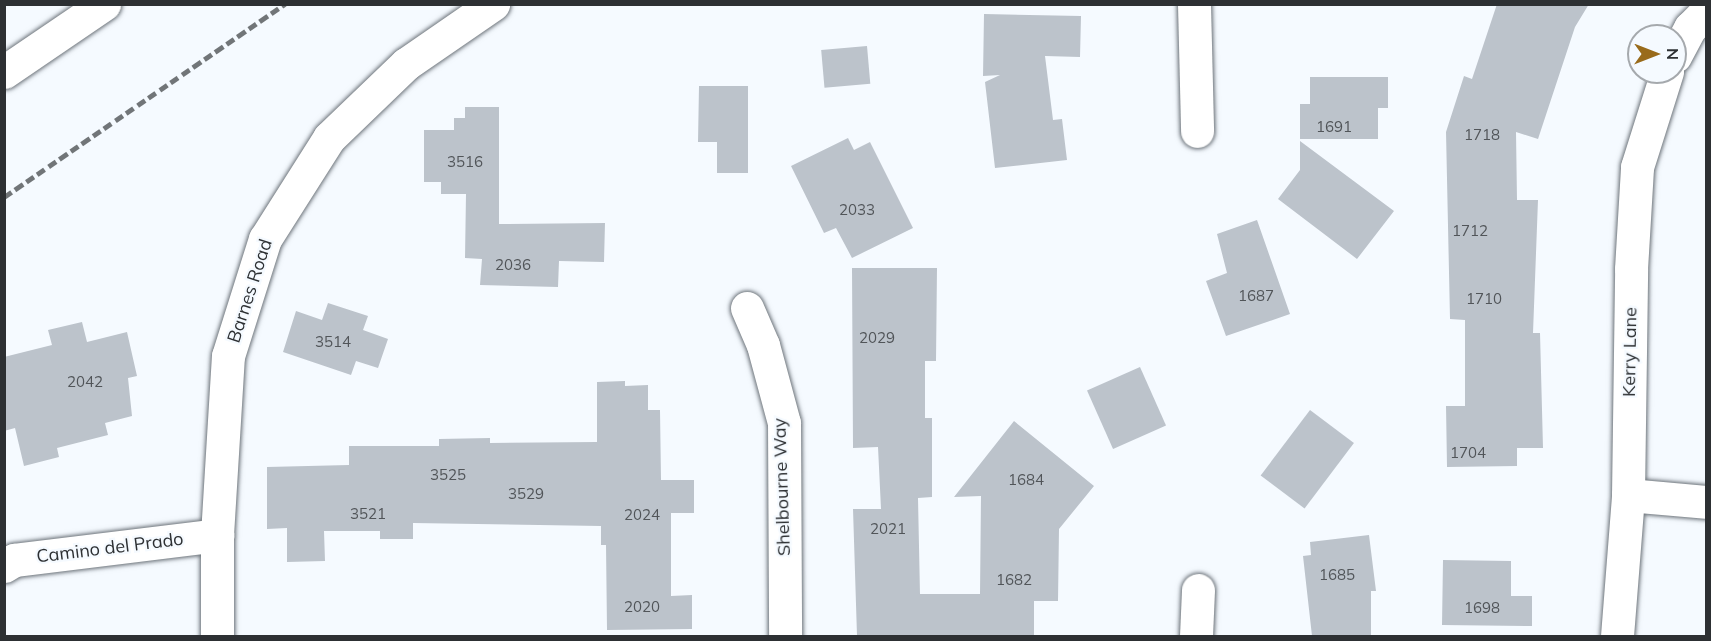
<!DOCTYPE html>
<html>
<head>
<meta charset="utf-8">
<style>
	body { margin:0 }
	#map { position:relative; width:1711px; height:641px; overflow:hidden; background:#f5faff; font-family:Mulish,sans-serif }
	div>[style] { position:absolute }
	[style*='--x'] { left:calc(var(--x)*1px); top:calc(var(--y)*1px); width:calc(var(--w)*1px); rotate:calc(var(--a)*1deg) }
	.building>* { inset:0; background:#bcc3cb; transform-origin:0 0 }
	.roads { filter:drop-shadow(0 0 2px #6e757c) drop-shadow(0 0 2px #6e757c) }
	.minor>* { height:33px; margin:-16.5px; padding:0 16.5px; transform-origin:16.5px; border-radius:16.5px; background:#fff }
	.rail>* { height:4.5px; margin-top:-2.25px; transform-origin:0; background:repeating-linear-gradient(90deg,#717578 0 9px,transparent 0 13.5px) }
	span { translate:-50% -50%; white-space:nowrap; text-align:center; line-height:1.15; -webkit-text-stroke:4.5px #f5faff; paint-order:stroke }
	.number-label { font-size:15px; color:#515559 }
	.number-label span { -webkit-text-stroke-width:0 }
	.street-label { font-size:18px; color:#2d3033 }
	.frame { position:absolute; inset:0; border:6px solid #2d3033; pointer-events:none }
	.north { position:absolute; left:1627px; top:24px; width:60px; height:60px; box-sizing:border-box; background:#f5faff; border:2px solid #a5a9ad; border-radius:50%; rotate:90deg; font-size:16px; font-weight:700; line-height:24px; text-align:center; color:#2d3033 }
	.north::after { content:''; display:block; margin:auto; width:21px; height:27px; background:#996b1b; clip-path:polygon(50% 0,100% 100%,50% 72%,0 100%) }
</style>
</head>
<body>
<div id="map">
	<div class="building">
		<div style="clip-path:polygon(1497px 4px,1589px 4px,1575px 27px,1538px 139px,1516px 132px,1517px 200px,1538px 200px,1533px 333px,1540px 333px,1543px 448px,1517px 448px,1517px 466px,1447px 467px,1446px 406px,1465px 406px,1465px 320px,1450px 319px,1446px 132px,1464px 76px,1472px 79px)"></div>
		<div style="clip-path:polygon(984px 14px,1081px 16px,1080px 57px,1045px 56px,1053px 120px,1062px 119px,1067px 160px,995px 168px,985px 82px,1000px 75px,983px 76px)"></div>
		<div style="left:867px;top:46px;width:38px;height:46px;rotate:85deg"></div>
		<div style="clip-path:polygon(1310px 77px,1388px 77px,1388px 108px,1378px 108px,1378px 139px,1300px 139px,1300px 104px,1310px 104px)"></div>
		<div style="clip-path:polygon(699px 86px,748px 86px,748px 173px,717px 173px,717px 142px,698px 142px)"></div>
		<div style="clip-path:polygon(465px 107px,499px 107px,499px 224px,605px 223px,604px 262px,559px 261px,558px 287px,480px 285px,482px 259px,465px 258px,466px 194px,441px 194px,441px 182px,424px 182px,424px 130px,454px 130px,454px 118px,465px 118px)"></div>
		<div style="clip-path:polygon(848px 138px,854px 150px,870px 142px,913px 228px,852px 258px,836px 228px,824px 233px,791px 166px)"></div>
		<div style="clip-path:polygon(1300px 141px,1394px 211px,1357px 259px,1278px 199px,1300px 170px)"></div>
		<div style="clip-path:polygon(1257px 220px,1290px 314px,1226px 336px,1206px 281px,1227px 273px,1217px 234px)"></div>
		<div style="clip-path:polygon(852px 268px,937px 268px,936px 361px,925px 361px,925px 418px,932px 418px,932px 497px,918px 498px,920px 594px,980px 594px,981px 496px,954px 497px,1014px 421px,1094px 486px,1059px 529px,1058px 601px,1034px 601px,1034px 636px,857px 636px,853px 509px,881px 509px,878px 447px,853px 448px)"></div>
		<div style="clip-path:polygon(328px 303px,368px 316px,363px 330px,388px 339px,378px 368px,356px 361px,351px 375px,283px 352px,296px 311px,322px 320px)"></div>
		<div style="clip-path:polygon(82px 322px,87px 342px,127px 332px,137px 376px,128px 378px,132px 416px,105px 423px,108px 435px,57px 448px,59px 457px,24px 466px,15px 428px,4px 431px,4px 357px,52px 345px,48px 330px)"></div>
		<div style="left:1140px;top:367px;width:64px;height:58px;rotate:66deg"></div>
		<div style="clip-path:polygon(625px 381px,625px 386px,648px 385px,648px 410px,660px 410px,661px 480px,694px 480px,694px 513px,671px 513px,671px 596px,692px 595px,692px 629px,607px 630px,606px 545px,601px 545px,601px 526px,413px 523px,413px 539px,380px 539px,380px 531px,324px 531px,325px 561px,287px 562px,287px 528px,267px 529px,267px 467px,349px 465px,349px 446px,439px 446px,439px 439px,490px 438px,490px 443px,597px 442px,597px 382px)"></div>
		<div style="left:1310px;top:410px;width:55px;height:82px;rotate:37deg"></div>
		<div style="clip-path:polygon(1369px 535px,1376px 591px,1371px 591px,1371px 636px,1312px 636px,1303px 556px,1311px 555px,1310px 542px)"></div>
		<div style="clip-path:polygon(1443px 560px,1511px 561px,1511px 596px,1532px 596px,1532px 626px,1442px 625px)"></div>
	</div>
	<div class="roads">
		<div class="minor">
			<div style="--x:1194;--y:4;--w:127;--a:88.6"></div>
			<div style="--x:1675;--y:56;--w:32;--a:-62"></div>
			<div style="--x:1690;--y:28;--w:23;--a:-45"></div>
			<div style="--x:4;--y:72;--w:121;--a:-34.2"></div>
			<div style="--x:747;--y:308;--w:40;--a:66.6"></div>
			<div style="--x:763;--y:345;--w:81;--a:74.9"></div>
			<div style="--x:784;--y:423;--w:213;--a:89.7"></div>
			<div style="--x:1628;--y:495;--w:78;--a:5.1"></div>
			<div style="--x:4;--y:566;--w:12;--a:-31"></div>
			<div style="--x:14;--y:560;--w:205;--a:-7"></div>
			<div style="--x:217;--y:636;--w:101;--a:-90"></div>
			<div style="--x:217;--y:535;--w:179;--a:-86.5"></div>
			<div style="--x:228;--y:356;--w:123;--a:-72.5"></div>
			<div style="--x:265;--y:239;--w:120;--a:-57.6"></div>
			<div style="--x:329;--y:138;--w:107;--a:-43.9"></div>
			<div style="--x:406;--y:64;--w:106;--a:-34.6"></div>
			<div style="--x:1196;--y:636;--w:46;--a:-87.5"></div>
			<div style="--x:1617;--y:636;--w:141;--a:-85.5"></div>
			<div style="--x:1628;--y:495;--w:226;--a:-89.2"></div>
			<div style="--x:1631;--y:269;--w:102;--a:-86.6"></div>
			<div style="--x:1637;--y:167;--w:100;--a:-72.5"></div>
		</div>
	</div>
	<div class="rail">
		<div style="--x:4;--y:197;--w:341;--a:-34.5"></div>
	</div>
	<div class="number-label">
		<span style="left:1334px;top:127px">1691</span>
		<span style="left:1482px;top:135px">1718</span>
		<span style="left:465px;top:162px">3516</span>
		<span style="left:857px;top:210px">2033</span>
		<span style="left:1470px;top:231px">1712</span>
		<span style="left:513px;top:265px">2036</span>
		<span style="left:1256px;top:296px">1687</span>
		<span style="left:1484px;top:299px">1710</span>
		<span style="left:877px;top:338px">2029</span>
		<span style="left:333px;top:342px">3514</span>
		<span style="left:85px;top:382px">2042</span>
		<span style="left:1468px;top:453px">1704</span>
		<span style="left:448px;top:475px">3525</span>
		<span style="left:1026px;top:480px">1684</span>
		<span style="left:526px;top:494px">3529</span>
		<span style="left:368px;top:514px">3521</span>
		<span style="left:642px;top:515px">2024</span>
		<span style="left:888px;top:529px">2021</span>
		<span style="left:1337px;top:575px">1685</span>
		<span style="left:1014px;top:580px">1682</span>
		<span style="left:642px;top:607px">2020</span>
		<span style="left:1482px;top:608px">1698</span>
	</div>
	<div class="street-label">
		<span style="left:250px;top:291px;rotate:-72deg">Barnes Road</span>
		<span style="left:1630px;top:352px;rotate:-89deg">Kerry Lane</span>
		<span style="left:782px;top:487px;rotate:-92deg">Shelbourne Way</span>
		<span style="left:110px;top:548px;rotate:-7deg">Camino del Prado</span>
	</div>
	<div class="frame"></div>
	<div class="north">N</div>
</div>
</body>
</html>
